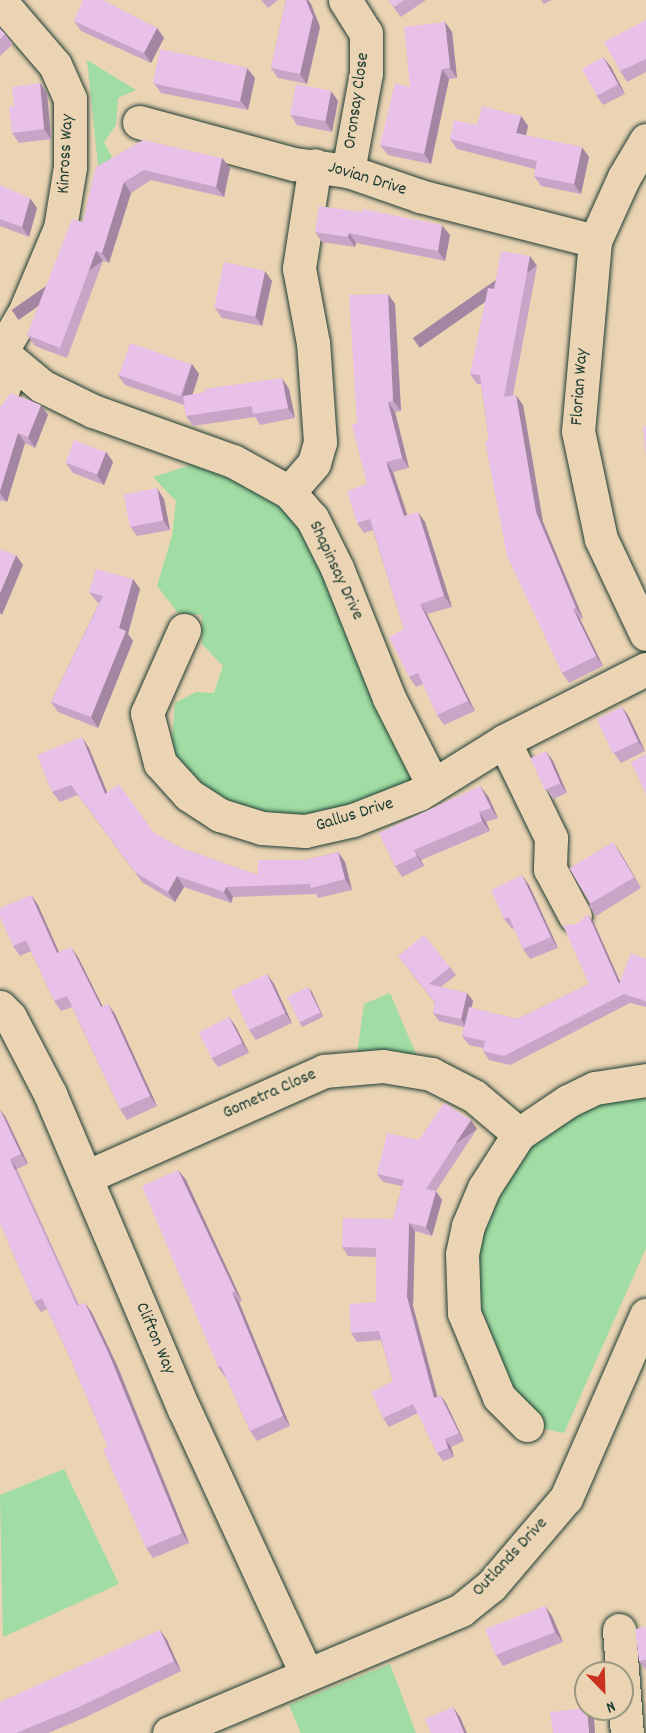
<!DOCTYPE html>
<html>
<head>
<meta charset="utf-8">
<style>
	body { margin:0 }
	#map { position:relative; width:646px; height:1733px; overflow:hidden; background:#ead4b3; font-family:Dekko,sans-serif }
	div>[style] { position:absolute }
	[style*='--x'] { left:calc(var(--x)*1px); top:calc(var(--y)*1px); width:calc(var(--w)*1px); rotate:calc(var(--a)*1deg) }
	.green>* { inset:0; background:#a0dca3 }
	.roads { filter:drop-shadow(0 0 2px #1f3d34) drop-shadow(0 0 2px #1f3d34) }
	.minor>* { height:33px; margin:-16.5px; padding:0 16.5px; transform-origin:16.5px; border-radius:16.5px; background:#ead4b3 }
	.wall>* { inset:0; background:#c8a5c7 }
	.shaded-wall>* { inset:0; background:#a386a2; transform-origin:0 0 }
	.building>* { inset:0; background:#e9c0e7; transform-origin:0 0 }
	span { translate:-50% -50%; white-space:nowrap; text-align:center; line-height:1.15; -webkit-text-stroke:6px #ead4b3; paint-order:stroke }
	.street-label { font-size:18px; color:#1f3d34 }
	.north { position:absolute; left:574px; top:1661px; width:60px; height:60px; box-sizing:border-box; background:#ead4b3; border:2px solid #999880; border-radius:50%; rotate:157deg; font-size:16px; font-weight:700; line-height:24px; text-align:center; color:#1f3d34 }
	.north::after { content:''; display:block; margin:auto; width:21px; height:27px; background:#c8321e; clip-path:polygon(50% 0,100% 100%,50% 72%,0 100%) }
</style>
</head>
<body>
<div id="map">
	<div class="green">
		<div style="clip-path:polygon(87px 60px,136px 90px,118px 98px,116px 125px,104px 142px,116px 165px,99px 175px)"></div>
		<div style="clip-path:polygon(219px 456px,289px 492px,433px 785px,305px 831px,169px 777px,175px 703px,196px 692px,214px 693px,223px 666px,202px 644px,202px 615px,178px 613px,157px 586px,172px 536px,176px 501px,153px 477px)"></div>
		<div style="clip-path:polygon(390px 993px,424px 1073px,355px 1069px,364px 1004px)"></div>
		<div style="clip-path:polygon(595px 1088px,646px 1099px,646px 1248px,564px 1433px,527px 1425px,471px 1335px,484px 1188px)"></div>
		<div style="clip-path:polygon(64px 1469px,119px 1584px,3px 1637px,0 1495px)"></div>
		<div style="clip-path:polygon(390px 1664px,416px 1733px,301px 1733px,289px 1705px)"></div>
	</div>
	<div class="roads">
		<div class="minor">
			<div style="--x:345;--y:0;--w:39;--a:58"></div>
			<div style="--x:366;--y:33;--w:40;--a:90"></div>
			<div style="--x:366;--y:73;--w:100;--a:100.4"></div>
			<div style="--x:0;--y:1;--w:84;--a:49.3"></div>
			<div style="--x:55;--y:65;--w:37;--a:66"></div>
			<div style="--x:70;--y:99;--w:68;--a:90"></div>
			<div style="--x:70;--y:167;--w:62;--a:99.3"></div>
			<div style="--x:60;--y:228;--w:90;--a:112.9"></div>
			<div style="--x:25;--y:311;--w:48;--a:120.3"></div>
			<div style="--x:139;--y:122;--w:161;--a:15.2"></div>
			<div style="--x:294;--y:164;--w:54;--a:7.4"></div>
			<div style="--x:348;--y:171;--w:76;--a:19.1"></div>
			<div style="--x:420;--y:196;--w:181;--a:14.4"></div>
			<div style="--x:646;--y:140;--w:43;--a:120.7"></div>
			<div style="--x:624;--y:177;--w:70;--a:114.4"></div>
			<div style="--x:595;--y:241;--w:191;--a:95.1"></div>
			<div style="--x:578;--y:431;--w:110;--a:78"></div>
			<div style="--x:601;--y:539;--w:105;--a:64.7"></div>
			<div style="--x:0;--y:351;--w:55;--a:39.8"></div>
			<div style="--x:42;--y:386;--w:57;--a:26.1"></div>
			<div style="--x:93;--y:411;--w:149;--a:19.7"></div>
			<div style="--x:233;--y:461;--w:64;--a:29"></div>
			<div style="--x:289;--y:492;--w:35;--a:49"></div>
			<div style="--x:312;--y:518;--w:56;--a:63.4"></div>
			<div style="--x:337;--y:568;--w:140;--a:68.2"></div>
			<div style="--x:389;--y:698;--w:97;--a:63.2"></div>
			<div style="--x:0;--y:399;--w:14;--a:-73"></div>
			<div style="--x:4;--y:386;--w:34;--a:-95"></div>
			<div style="--x:289;--y:492;--w:38;--a:-49"></div>
			<div style="--x:314;--y:463;--w:22;--a:-74"></div>
			<div style="--x:320;--y:442;--w:99;--a:-94"></div>
			<div style="--x:313;--y:343;--w:76;--a:-100.6"></div>
			<div style="--x:299;--y:268;--w:104;--a:-81.2"></div>
			<div style="--x:184;--y:630;--w:91;--a:114"></div>
			<div style="--x:147;--y:713;--w:52;--a:75.4"></div>
			<div style="--x:160;--y:763;--w:43;--a:47.8"></div>
			<div style="--x:189;--y:795;--w:37;--a:33"></div>
			<div style="--x:220;--y:815;--w:44;--a:17.2"></div>
			<div style="--x:262;--y:828;--w:43;--a:4"></div>
			<div style="--x:305;--y:831;--w:49;--a:-12.9"></div>
			<div style="--x:353;--y:820;--w:71;--a:-21.5"></div>
			<div style="--x:419;--y:794;--w:100;--a:-31.9"></div>
			<div style="--x:504;--y:741;--w:159;--a:-26.9"></div>
			<div style="--x:504;--y:741;--w:108;--a:64.1"></div>
			<div style="--x:551;--y:838;--w:31;--a:92"></div>
			<div style="--x:550;--y:869;--w:53;--a:62"></div>
			<div style="--x:0;--y:1007;--w:14;--a:45"></div>
			<div style="--x:10;--y:1017;--w:87;--a:62.5"></div>
			<div style="--x:50;--y:1094;--w:342;--a:67"></div>
			<div style="--x:184;--y:1409;--w:291;--a:65.2"></div>
			<div style="--x:86;--y:1177;--w:261;--a:-24"></div>
			<div style="--x:324;--y:1071;--w:59;--a:-4.8"></div>
			<div style="--x:383;--y:1066;--w:49;--a:9.5"></div>
			<div style="--x:431;--y:1074;--w:48;--a:27.1"></div>
			<div style="--x:474;--y:1096;--w:59;--a:40.2"></div>
			<div style="--x:527;--y:1425;--w:40;--a:-135"></div>
			<div style="--x:499;--y:1397;--w:91;--a:-112.6"></div>
			<div style="--x:464;--y:1313;--w:59;--a:-91.9"></div>
			<div style="--x:462;--y:1254;--w:29;--a:-78"></div>
			<div style="--x:468;--y:1226;--w:41;--a:-67.2"></div>
			<div style="--x:484;--y:1188;--w:64;--a:-57.1"></div>
			<div style="--x:519;--y:1134;--w:59;--a:-34"></div>
			<div style="--x:568;--y:1101;--w:30;--a:-26"></div>
			<div style="--x:595;--y:1088;--w:52;--a:-8.9"></div>
			<div style="--x:619;--y:1630;--w:103;--a:85.6"></div>
			<div style="--x:169;--y:1733;--w:317;--a:-22.8"></div>
			<div style="--x:461;--y:1610;--w:38;--a:-39"></div>
			<div style="--x:491;--y:1586;--w:116;--a:-49.6"></div>
			<div style="--x:566;--y:1498;--w:200;--a:-66.4"></div>
		</div>
	</div>
	<div class="wall">
		<div style="clip-path:polygon(261px 0,278px 0,268px 8px)"></div>
		<div style="clip-path:polygon(286px 0,308px 0,311px 4px,320px 27px,307px 84px,278px 78px,271px 68px)"></div>
		<div style="clip-path:polygon(388px 0,426px 0,401px 17px)"></div>
		<div style="clip-path:polygon(541px 0,552px 0,544px 4px)"></div>
		<div style="clip-path:polygon(646px 20px,646px 72px,627px 82px,620px 71px)"></div>
		<div style="clip-path:polygon(74px 21px,157px 28px,164px 38px,151px 63px,81px 31px)"></div>
		<div style="clip-path:polygon(445px 22px,452px 32px,457px 78px,449px 79px,431px 164px,388px 155px,380px 145px)"></div>
		<div style="clip-path:polygon(0 29px,5px 34px,13px 44px,0 56px)"></div>
		<div style="clip-path:polygon(603px 57px,611px 67px,625px 94px,603px 105px,596px 95px)"></div>
		<div style="clip-path:polygon(255px 78px,248px 110px,161px 93px,154px 83px)"></div>
		<div style="clip-path:polygon(40px 83px,47px 93px,51px 139px,19px 143px,12px 133px,14px 106px)"></div>
		<div style="clip-path:polygon(331px 91px,338px 101px,332px 132px,297px 125px,290px 114px)"></div>
		<div style="clip-path:polygon(521px 116px,528px 126px,526px 135px,589px 157px,581px 194px,541px 186px,534px 176px,535px 169px,457px 149px,450px 139px,477px 125px)"></div>
		<div style="clip-path:polygon(222px 158px,230px 168px,224px 197px,151px 180px,131px 193px,109px 263px,103px 261px,67px 358px,35px 346px,27px 335px,83px 222px,96px 167px)"></div>
		<div style="clip-path:polygon(0 185px,37px 208px,29px 237px,0 226px)"></div>
		<div style="clip-path:polygon(315px 232px,450px 235px,445px 261px,356px 243px,355px 247px,322px 242px)"></div>
		<div style="clip-path:polygon(537px 266px,513px 395px,523px 405px,543px 522px,583px 618px,580px 619px,603px 666px,569px 683px,562px 673px,489px 441px,481px 384px,477px 384px,470px 374px,494px 289px)"></div>
		<div style="clip-path:polygon(272px 281px,262px 326px,222px 318px,215px 308px)"></div>
		<div style="clip-path:polygon(388px 294px,395px 304px,401px 411px,395px 412px,409px 468px,393px 472px,407px 515px,425px 522px,452px 607px,427px 614px,475px 711px,444px 725px,437px 715px,423px 684px,416px 687px,409px 677px,404px 629px,373px 530px,364px 533px,357px 523px,367px 484px,357px 423px)"></div>
		<div style="clip-path:polygon(192px 364px,199px 374px,192px 395px,289px 389px,295px 418px,260px 425px,255px 417px,193px 426px,186px 416px,184px 405px,125px 385px,118px 375px)"></div>
		<div style="clip-path:polygon(0 407px,48px 415px,35px 448px,25px 443px,7px 502px,0 500px)"></div>
		<div style="clip-path:polygon(106px 452px,113px 462px,104px 485px,73px 473px,66px 463px)"></div>
		<div style="clip-path:polygon(164px 499px,170px 530px,137px 536px,130px 526px)"></div>
		<div style="clip-path:polygon(133px 579px,140px 589px,128px 634px,133px 641px,98px 728px,58px 712px,51px 702px,99px 603px,97px 602px,89px 592px)"></div>
		<div style="clip-path:polygon(622px 707px,629px 717px,645px 751px,621px 763px,613px 752px)"></div>
		<div style="clip-path:polygon(89px 748px,107px 792px,154px 833px,181px 848px,258px 875px,305px 860px,338px 852px,345px 862px,352px 890px,318px 898px,316px 894px,233px 897px,231px 903px,184px 887px,175px 902px,142px 882px,78px 795px,60px 802px,52px 792px)"></div>
		<div style="clip-path:polygon(553px 761px,567px 793px,553px 799px,546px 789px)"></div>
		<div style="clip-path:polygon(488px 796px,498px 818px,486px 822px,490px 831px,421px 860px,424px 866px,402px 877px,395px 866px,379px 833px)"></div>
		<div style="clip-path:polygon(620px 852px,641px 888px,596px 916px,589px 906px)"></div>
		<div style="clip-path:polygon(529px 885px,558px 948px,530px 959px,523px 949px,514px 928px,512px 929px,504px 919px)"></div>
		<div style="clip-path:polygon(31px 895px,38px 905px,59px 952px,78px 957px,102px 1006px,115px 1014px,157px 1106px,127px 1120px,120px 1109px,72px 1007px,61px 1011px,54px 1001px,31px 951px,20px 956px,13px 946px)"></div>
		<div style="clip-path:polygon(594px 923px,620px 981px,646px 959px,646px 1007px,630px 1003px,510px 1065px,489px 1060px,483px 1051px,483px 1048px,469px 1045px,462px 1036px,464px 1027px,439px 1021px,433px 1013px,435px 1003px,398px 956px,450px 967px,456px 975px,441px 987px,467px 993px,473px 1001px,471px 1008px,517px 1019px,589px 984px)"></div>
		<div style="clip-path:polygon(267px 974px,274px 984px,292px 1023px,256px 1040px,249px 1030px)"></div>
		<div style="clip-path:polygon(312px 992px,323px 1017px,302px 1027px,299px 1021px)"></div>
		<div style="clip-path:polygon(229px 1017px,236px 1027px,249px 1053px,218px 1067px,211px 1057px)"></div>
		<div style="clip-path:polygon(5px 1116px,28px 1164px,17px 1169px,79px 1305px,85px 1303px,92px 1313px,117px 1365px,189px 1543px,153px 1558px,146px 1548px,108px 1447px,71px 1360px,47px 1309px,41px 1312px,34px 1302px,0 1223px)"></div>
		<div style="clip-path:polygon(477px 1129px,436px 1191px,442px 1200px,432px 1236px,415px 1231px,413px 1306px,437px 1396px,440px 1395px,446px 1403px,464px 1441px,451px 1447px,454px 1457px,443px 1461px,437px 1453px,418px 1413px,389px 1427px,383px 1418px,393px 1381px,381px 1340px,357px 1342px,351px 1333px,376px 1302px,376px 1257px,348px 1256px,342px 1247px,393px 1219px,402px 1186px,383px 1182px,377px 1174px,419px 1140px)"></div>
		<div style="clip-path:polygon(178px 1170px,186px 1180px,242px 1301px,239px 1302px,290px 1426px,257px 1441px,250px 1431px,226px 1377px,225px 1377px,218px 1367px)"></div>
		<div style="clip-path:polygon(552px 1616px,563px 1642px,503px 1666px,496px 1655px)"></div>
		<div style="clip-path:polygon(646px 1627px,646px 1670px,639px 1661px)"></div>
		<div style="clip-path:polygon(160px 1630px,167px 1640px,181px 1671px,84px 1718px,48px 1733px,0 1733px)"></div>
	</div>
	<div class="shaded-wall">
		<div style="clip-path:polygon(306px 0,308px 0,311px 4px,320px 27px,307px 84px,300px 74px)"></div>
		<div style="clip-path:polygon(445px 22px,452px 32px,457px 78px,450px 68px)"></div>
		<div style="clip-path:polygon(157px 28px,164px 38px,151px 63px,144px 53px)"></div>
		<div style="clip-path:polygon(603px 57px,611px 67px,625px 94px,618px 84px)"></div>
		<div style="clip-path:polygon(247px 68px,255px 78px,248px 110px,240px 100px)"></div>
		<div style="clip-path:polygon(442px 69px,449px 79px,431px 164px,424px 154px)"></div>
		<div style="clip-path:polygon(40px 83px,47px 93px,51px 139px,44px 129px)"></div>
		<div style="clip-path:polygon(331px 91px,338px 101px,332px 132px,325px 121px)"></div>
		<div style="clip-path:polygon(521px 116px,528px 126px,524px 143px,516px 133px)"></div>
		<div style="clip-path:polygon(582px 147px,589px 157px,581px 194px,574px 184px)"></div>
		<div style="clip-path:polygon(222px 158px,230px 168px,224px 197px,216px 187px)"></div>
		<div style="clip-path:polygon(124px 182px,131px 193px,109px 263px,102px 253px)"></div>
		<div style="clip-path:polygon(30px 198px,37px 208px,29px 237px,22px 227px)"></div>
		<div style="clip-path:polygon(442px 225px,450px 235px,445px 261px,438px 251px)"></div>
		<div style="clip-path:polygon(349px 233px,356px 243px,355px 247px,348px 237px)"></div>
		<div style="left:96px;top:251px;width:12px;height:103px;rotate:55deg"></div>
		<div style="left:530px;top:256px;width:12px;height:143px;rotate:55deg"></div>
		<div style="clip-path:polygon(265px 271px,272px 281px,262px 326px,255px 316px)"></div>
		<div style="clip-path:polygon(388px 294px,395px 304px,401px 411px,393px 401px)"></div>
		<div style="clip-path:polygon(192px 364px,199px 374px,189px 406px,182px 396px)"></div>
		<div style="clip-path:polygon(282px 378px,289px 389px,295px 418px,288px 408px)"></div>
		<div style="clip-path:polygon(516px 395px,523px 405px,543px 522px,583px 618px,576px 608px,536px 512px)"></div>
		<div style="clip-path:polygon(388px 402px,395px 412px,409px 468px,402px 458px)"></div>
		<div style="clip-path:polygon(41px 405px,48px 415px,35px 448px,28px 437px)"></div>
		<div style="clip-path:polygon(18px 433px,25px 443px,7px 502px,0 493px,0 491px)"></div>
		<div style="clip-path:polygon(106px 452px,113px 462px,104px 485px,97px 475px)"></div>
		<div style="clip-path:polygon(386px 462px,393px 472px,411px 526px,404px 516px)"></div>
		<div style="clip-path:polygon(157px 488px,164px 499px,170px 530px,163px 520px)"></div>
		<div style="clip-path:polygon(418px 512px,425px 522px,452px 607px,444px 596px)"></div>
		<div style="clip-path:polygon(16px 555px,23px 565px,2px 615px,0 613px,0 593px)"></div>
		<div style="clip-path:polygon(133px 579px,140px 589px,128px 634px,133px 641px,98px 728px,91px 717px,119px 628px)"></div>
		<div style="clip-path:polygon(420px 604px,427px 614px,475px 711px,468px 701px)"></div>
		<div style="clip-path:polygon(573px 609px,580px 619px,603px 666px,596px 656px)"></div>
		<div style="clip-path:polygon(622px 707px,629px 717px,645px 751px,638px 741px)"></div>
		<div style="clip-path:polygon(82px 737px,89px 748px,112px 804px,105px 794px)"></div>
		<div style="clip-path:polygon(546px 751px,553px 761px,567px 793px,560px 783px)"></div>
		<div style="clip-path:polygon(480px 786px,488px 796px,498px 818px,491px 808px)"></div>
		<div style="clip-path:polygon(479px 812px,486px 822px,490px 831px,482px 821px)"></div>
		<div style="clip-path:polygon(613px 842px,620px 852px,641px 888px,634px 877px)"></div>
		<div style="clip-path:polygon(414px 850px,421px 860px,424px 866px,417px 856px)"></div>
		<div style="clip-path:polygon(338px 852px,345px 862px,352px 890px,345px 879px)"></div>
		<div style="clip-path:polygon(522px 875px,529px 885px,558px 948px,551px 937px)"></div>
		<div style="clip-path:polygon(177px 876px,184px 887px,175px 902px,168px 892px)"></div>
		<div style="clip-path:polygon(226px 887px,233px 897px,231px 903px,224px 892px)"></div>
		<div style="clip-path:polygon(31px 895px,38px 905px,64px 964px,57px 953px)"></div>
		<div style="clip-path:polygon(588px 914px,594px 923px,625px 993px,619px 984px)"></div>
		<div style="clip-path:polygon(71px 947px,78px 957px,108px 1017px,101px 1007px)"></div>
		<div style="clip-path:polygon(267px 974px,274px 984px,292px 1023px,285px 1013px)"></div>
		<div style="clip-path:polygon(308px 987px,312px 992px,323px 1017px,320px 1012px)"></div>
		<div style="clip-path:polygon(467px 993px,473px 1001px,466px 1028px,461px 1019px)"></div>
		<div style="clip-path:polygon(108px 1004px,115px 1014px,157px 1106px,150px 1096px)"></div>
		<div style="clip-path:polygon(229px 1017px,236px 1027px,249px 1053px,242px 1043px)"></div>
		<div style="clip-path:polygon(0 1109px,5px 1116px,28px 1164px,21px 1154px)"></div>
		<div style="left:471px;top:1120px;width:11px;height:82px;rotate:56deg"></div>
		<div style="left:10px;top:1159px;width:12px;height:162px;rotate:55deg"></div>
		<div style="clip-path:polygon(178px 1170px,186px 1180px,242px 1301px,235px 1291px)"></div>
		<div style="clip-path:polygon(436px 1191px,442px 1200px,432px 1236px,426px 1227px)"></div>
		<div style="clip-path:polygon(409px 1223px,415px 1231px,413px 1306px,440px 1406px,434px 1398px,407px 1297px)"></div>
		<div style="clip-path:polygon(232px 1292px,239px 1302px,290px 1426px,283px 1416px)"></div>
		<div style="clip-path:polygon(85px 1303px,92px 1313px,117px 1365px,189px 1543px,182px 1533px)"></div>
		<div style="clip-path:polygon(440px 1395px,446px 1403px,464px 1441px,459px 1433px)"></div>
		<div style="clip-path:polygon(445px 1439px,451px 1447px,454px 1457px,448px 1448px)"></div>
		<div style="clip-path:polygon(545px 1606px,552px 1616px,563px 1642px,555px 1632px)"></div>
		<div style="clip-path:polygon(160px 1630px,167px 1640px,181px 1671px,174px 1661px)"></div>
		<div style="clip-path:polygon(453px 1707px,460px 1717px,467px 1733px,464px 1733px)"></div>
		<div style="clip-path:polygon(587px 1709px,594px 1718px,595px 1733px,589px 1733px)"></div>
	</div>
	<div class="building">
		<div style="clip-path:polygon(83px 0,103px 0,157px 28px,144px 53px,74px 21px)"></div>
		<div style="clip-path:polygon(286px 0,306px 0,313px 17px,300px 74px,271px 68px)"></div>
		<div style="clip-path:polygon(388px 0,404px 0,394px 7px)"></div>
		<div style="clip-path:polygon(646px 20px,646px 59px,620px 71px,604px 42px)"></div>
		<div style="clip-path:polygon(445px 22px,450px 68px,442px 69px,424px 154px,380px 145px,395px 83px,410px 87px,404px 27px)"></div>
		<div style="clip-path:polygon(0 29px,5px 34px,0 39px)"></div>
		<div style="left:160px;top:49px;width:89px;height:35px;rotate:12deg"></div>
		<div style="left:603px;top:57px;width:31px;height:24px;rotate:61deg"></div>
		<div style="clip-path:polygon(40px 83px,44px 129px,12px 133px,9px 107px,14px 106px,12px 87px)"></div>
		<div style="left:296px;top:84px;width:36px;height:31px;rotate:11deg"></div>
		<div style="clip-path:polygon(482px 106px,521px 116px,516px 133px,582px 147px,574px 184px,534px 176px,537px 161px,450px 139px,454px 120px,477px 125px)"></div>
		<div style="clip-path:polygon(143px 140px,222px 158px,216px 187px,144px 170px,124px 182px,102px 253px,96px 251px,60px 348px,27px 335px,72px 219px,83px 222px,96px 167px)"></div>
		<div style="clip-path:polygon(0 185px,30px 198px,22px 227px,0 219px)"></div>
		<div style="clip-path:polygon(319px 206px,362px 212px,363px 209px,442px 225px,438px 251px,349px 233px,348px 237px,315px 232px)"></div>
		<div style="clip-path:polygon(501px 251px,530px 256px,504px 397px,516px 395px,536px 512px,576px 608px,573px 609px,596px 656px,562px 673px,507px 556px,485px 441px,489px 441px,480px 375px,470px 374px,488px 288px,494px 289px)"></div>
		<div style="left:224px;top:262px;width:42px;height:47px;rotate:12deg"></div>
		<div style="clip-path:polygon(388px 294px,393px 401px,388px 402px,402px 458px,386px 462px,404px 516px,418px 512px,444px 596px,420px 604px,468px 701px,437px 715px,418px 673px,409px 677px,389px 637px,404px 629px,370px 519px,357px 523px,347px 491px,367px 484px,352px 425px,357px 423px,349px 295px)"></div>
		<div style="left:130px;top:343px;width:65px;height:34px;rotate:19deg"></div>
		<div style="clip-path:polygon(282px 378px,288px 408px,253px 414px,252px 406px,186px 416px,183px 396px,205px 392px,204px 389px)"></div>
		<div style="clip-path:polygon(11px 393px,41px 405px,28px 437px,18px 433px,0 491px,0 407px)"></div>
		<div style="clip-path:polygon(646px 426px,646px 459px,643px 427px)"></div>
		<div style="left:74px;top:440px;width:34px;height:24px;rotate:21deg"></div>
		<div style="left:157px;top:488px;width:33px;height:34px;rotate:79deg"></div>
		<div style="clip-path:polygon(0 549px,16px 555px,0 593px)"></div>
		<div style="clip-path:polygon(96px 569px,133px 579px,119px 628px,126px 631px,91px 717px,51px 702px,103px 596px,89px 592px)"></div>
		<div style="left:622px;top:707px;width:38px;height:28px;rotate:65deg"></div>
		<div style="clip-path:polygon(82px 737px,105px 794px,119px 784px,154px 833px,181px 848px,258px 875px,258px 860px,305px 860px,338px 852px,345px 879px,311px 888px,310px 884px,226px 887px,224px 892px,177px 876px,168px 892px,135px 872px,71px 785px,52px 792px,37px 755px)"></div>
		<div style="left:546px;top:751px;width:35px;height:17px;rotate:66deg"></div>
		<div style="clip-path:polygon(646px 754px,646px 794px,631px 762px)"></div>
		<div style="clip-path:polygon(480px 786px,491px 808px,479px 812px,482px 821px,414px 850px,417px 856px,395px 866px,379px 833px)"></div>
		<div style="left:613px;top:842px;width:41px;height:51px;rotate:59deg"></div>
		<div style="clip-path:polygon(522px 875px,551px 937px,523px 949px,509px 917px,504px 919px,491px 890px)"></div>
		<div style="clip-path:polygon(31px 895px,57px 953px,71px 947px,101px 1007px,108px 1004px,150px 1096px,120px 1109px,67px 996px,54px 1001px,26px 940px,13px 946px,0 917px,0 908px)"></div>
		<div style="clip-path:polygon(588px 914px,619px 984px,631px 953px,646px 959px,646px 1002px,643px 1000px,624px 994px,504px 1056px,483px 1051px,485px 1041px,462px 1036px,469px 1007px,517px 1019px,589px 984px,563px 925px,577px 924px)"></div>
		<div style="clip-path:polygon(424px 935px,450px 967px,429px 984px,467px 993px,461px 1019px,433px 1013px,435px 1002px,398px 956px)"></div>
		<div style="left:267px;top:974px;width:43px;height:40px;rotate:65deg"></div>
		<div style="left:308px;top:987px;width:28px;height:23px;rotate:64deg"></div>
		<div style="left:229px;top:1017px;width:29px;height:34px;rotate:63deg"></div>
		<div style="clip-path:polygon(444px 1103px,471px 1120px,426px 1189px,436px 1191px,426px 1227px,409px 1223px,407px 1297px,434px 1398px,440px 1395px,459px 1433px,445px 1439px,448px 1448px,437px 1453px,413px 1404px,383px 1418px,371px 1392px,393px 1381px,379px 1331px,351px 1333px,349px 1304px,376px 1302px,376px 1248px,342px 1247px,343px 1218px,393px 1219px,404px 1180px,377px 1174px,387px 1133px,419px 1140px)"></div>
		<div style="clip-path:polygon(0 1110px,21px 1154px,10px 1159px,77px 1306px,85px 1303px,109px 1354px,182px 1533px,146px 1548px,103px 1449px,108px 1447px,71px 1360px,42px 1298px,34px 1302px,0 1223px)"></div>
		<div style="clip-path:polygon(178px 1170px,235px 1291px,232px 1292px,283px 1416px,250px 1431px,221px 1366px,218px 1367px,142px 1186px)"></div>
		<div style="left:545px;top:1606px;width:28px;height:64px;rotate:69deg"></div>
		<div style="clip-path:polygon(646px 1627px,646px 1660px,639px 1661px,635px 1629px)"></div>
		<div style="clip-path:polygon(160px 1630px,174px 1661px,77px 1708px,16px 1733px,0 1733px,0 1702px)"></div>
		<div style="clip-path:polygon(453px 1707px,464px 1733px,431px 1733px,425px 1719px)"></div>
		<div style="clip-path:polygon(586px 1708px,589px 1733px,553px 1733px,550px 1712px)"></div>
	</div>
	<div class="street-label">
		<span style="left:358px;top:101px;rotate:-82deg">Oronsay Close</span>
		<span style="left:67px;top:154px;rotate:-87deg">Kinross Way</span>
		<span style="left:367px;top:180px;rotate:17deg">Jovian Drive</span>
		<span style="left:581px;top:387px;rotate:-86deg">Florian Way</span>
		<span style="left:335px;top:571px;rotate:65deg">Shapinsay Drive</span>
		<span style="left:355px;top:816px;rotate:-17deg">Gallus Drive</span>
		<span style="left:270px;top:1095px;rotate:-24deg">Gometra Close</span>
		<span style="left:154px;top:1339px;rotate:67deg">Clifton Way</span>
		<span style="left:511px;top:1558px;rotate:-47deg">Outlands Drive</span>
	</div>
	<div class="north">N</div>
</div>
</body>
</html>
